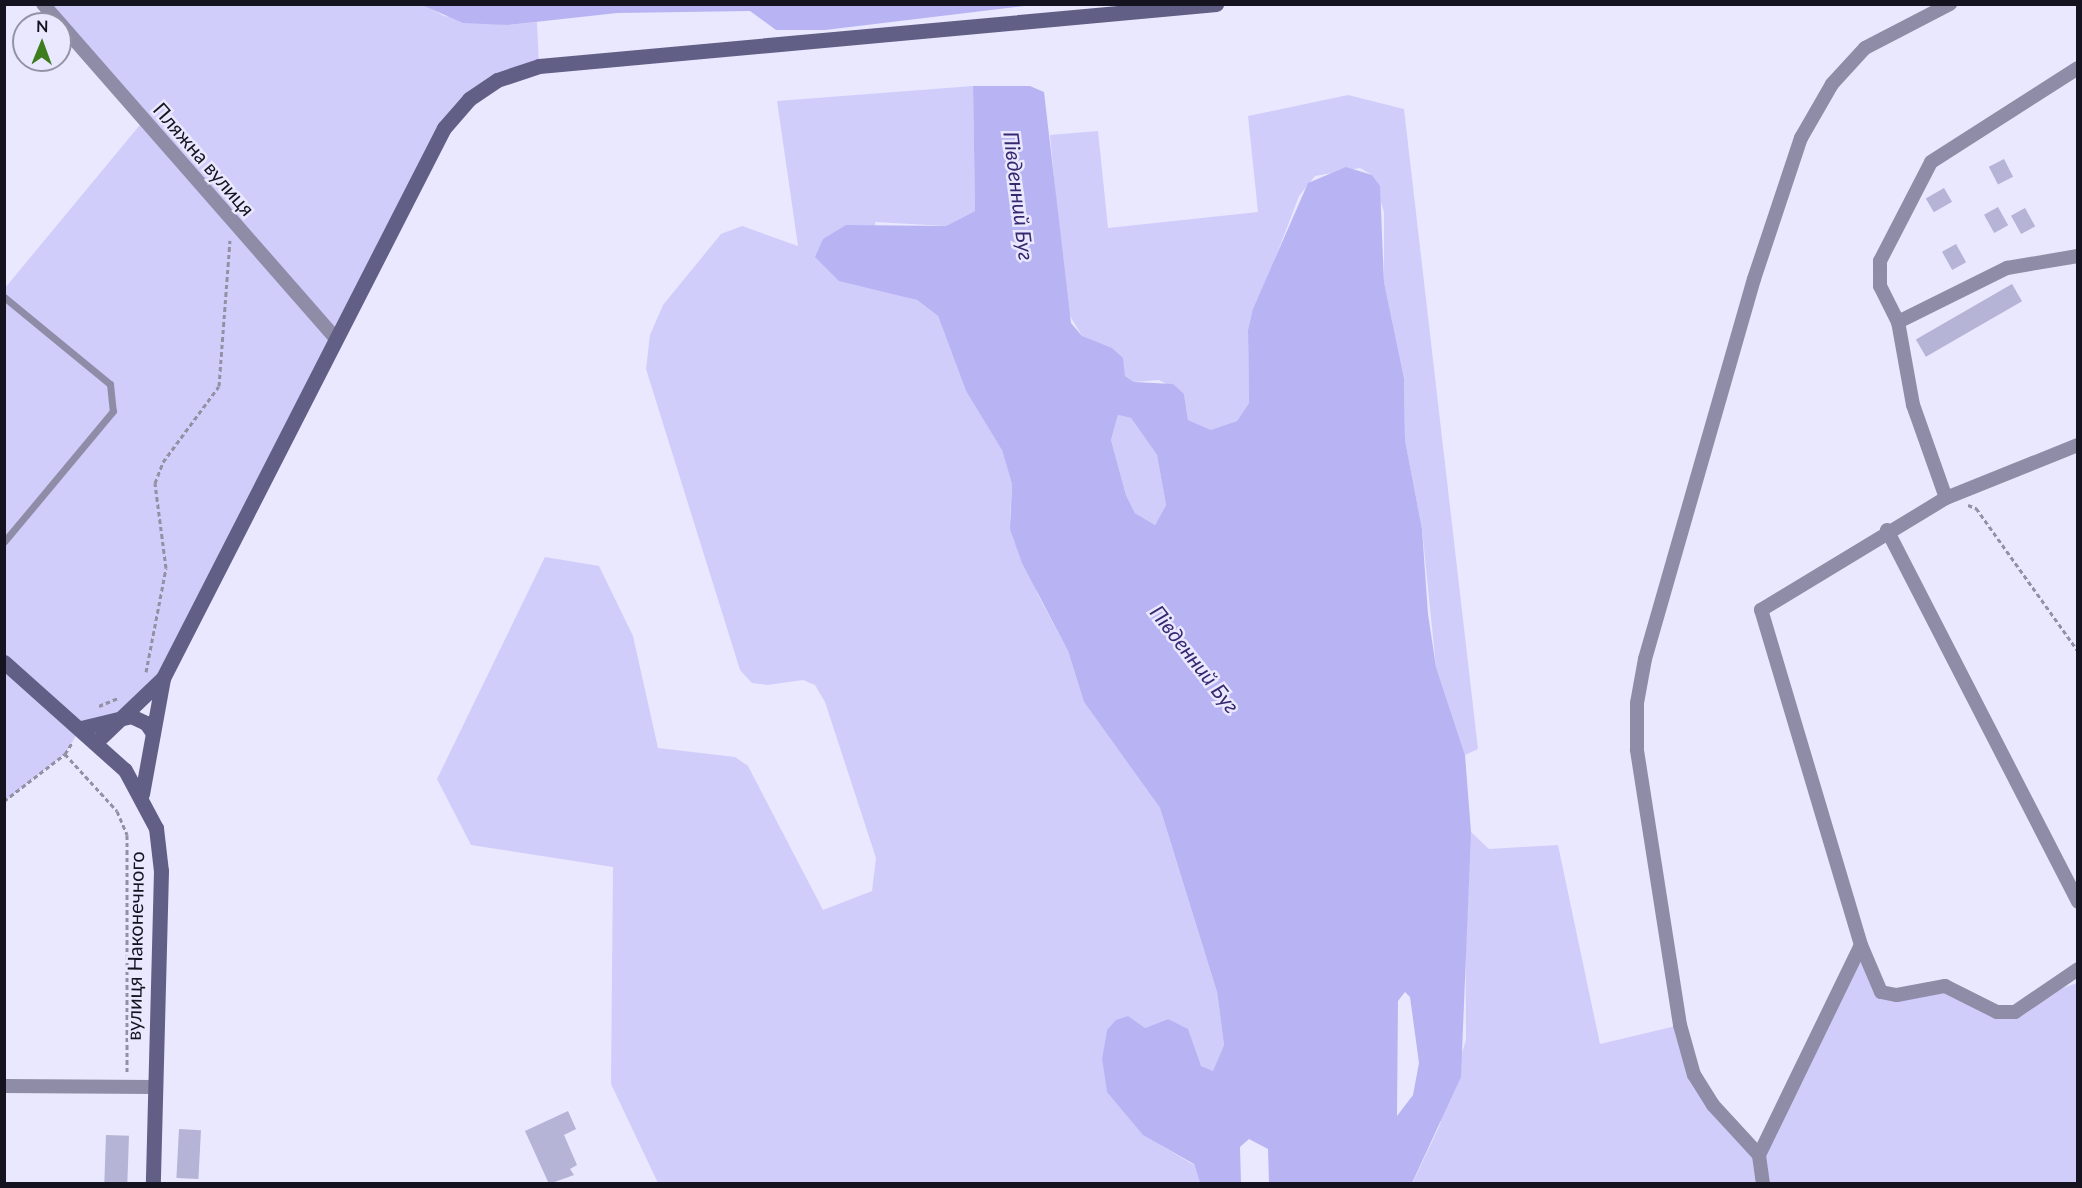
<!DOCTYPE html>
<html>
<head>
<meta charset="utf-8">
<style>
	body { margin:0 }
	#map { position:relative; width:2082px; height:1188px; overflow:hidden; background:#e9e8fe; font-family:Lato,sans-serif }
	div>[style] { position:absolute }
	[style*='--x'] { left:calc(var(--x)*1px); top:calc(var(--y)*1px); width:calc(var(--w)*1px); rotate:calc(var(--a)*1deg) }
	.green>* { inset:0; background:#d0cdfb }
	.water>* { inset:0; background:#b8b4f3 }
	.building>* { inset:0; background:#b5b3d6; transform-origin:0 0 }
	.path>* { height:3px; margin-top:-1.5px; transform-origin:0; background:repeating-linear-gradient(90deg,#9291a3 0 4.5px,transparent 0 7.5px) }
	.lane>* { height:7px; margin:-3.5px; padding:0 3.5px; transform-origin:3.5px; border-radius:3.5px; background:#8e8ca7 }
	.street>* { height:14px; margin:-7px; padding:0 7px; transform-origin:7px; border-radius:7px; background:#8e8ca7 }
	.secondary>* { height:15px; margin:-7.5px; padding:0 7.5px; transform-origin:7.5px; border-radius:7.5px; background:#625f86 }
	span { translate:-50% -50%; white-space:nowrap; text-align:center; line-height:1.15; -webkit-text-stroke:5px #e9e8fe; paint-order:stroke }
	.street-label { font-size:20px; color:#14131f }
	.water-label { font-size:21px; color:#36276f; font-style:italic }
	.frame { position:absolute; inset:0; border:6px solid #14131f; pointer-events:none }
	.north { position:absolute; left:12px; top:12px; width:60px; height:60px; box-sizing:border-box; background:#e9e8fe; border:2px solid #9493a5; border-radius:50%; rotate:1deg; font-size:16px; font-weight:700; line-height:24px; text-align:center; color:#14131f }
	.north::after { content:''; display:block; margin:auto; width:21px; height:27px; background:#3d7d1d; clip-path:polygon(50% 0,100% 100%,50% 72%,0 100%) }
</style>
</head>
<body>
<div id="map">
	<div class="green">
		<div style="clip-path:polygon(390px 4px,422px 4px,444px 16px,507px 25px,537px 22px,539px 66px,497px 80px,444px 128px,163px 678px,118px 716px,80px 729px,65px 754px,5px 801px,5px 288px,144px 120px,43px 5px)"></div>
		<div style="clip-path:polygon(973px 86px,975px 211px,946px 226px,875px 222px,878px 289px,917px 300px,938px 316px,966px 391px,1002px 449px,1012px 484px,1010px 518px,1038px 595px,1068px 651px,1084px 702px,1160px 808px,1217px 992px,1224px 1045px,1213px 1072px,1201px 1066px,1168px 1019px,1145px 1028px,1107px 1030px,1102px 1058px,1162px 1146px,1194px 1165px,1200px 1183px,658px 1183px,611px 1084px,613px 867px,471px 845px,437px 779px,545px 557px,599px 566px,633px 636px,658px 748px,735px 757px,748px 766px,823px 910px,872px 891px,876px 858px,825px 702px,815px 685px,803px 680px,767px 685px,752px 683px,740px 670px,646px 369px,650px 335px,663px 305px,721px 234px,742px 226px,798px 246px,777px 101px)"></div>
		<div style="clip-path:polygon(1348px 95px,1404px 109px,1478px 749px,1465px 755px,1436px 667px,1422px 529px,1405px 440px,1404px 378px,1384px 282px,1384px 212px,1372px 175px,1360px 168px,1315px 176px,1299px 196px,1248px 330px,1249px 403px,1237px 421px,1222px 428px,1211px 430px,1188px 420px,1184px 394px,1159px 380px,1134px 382px,1125px 376px,1122px 358px,1082px 336px,1066px 309px,1050px 135px,1098px 131px,1108px 228px,1258px 212px,1248px 116px)"></div>
		<div style="clip-path:polygon(1118px 415px,1131px 418px,1157px 455px,1166px 505px,1155px 525px,1135px 513px,1126px 495px,1111px 440px)"></div>
		<div style="clip-path:polygon(1471px 832px,1489px 849px,1558px 845px,1600px 1044px,1680px 1025px,1694px 1075px,1759px 1154px,1861px 945px,1881px 992px,1945px 986px,1997px 1012px,2077px 983px,2077px 1183px,1412px 1184px,1439px 1127px,1466px 1040px,1465px 874px)"></div>
	</div>
	<div class="water">
		<div style="clip-path:polygon(422px 5px,1033px 5px,825px 30px,776px 30px,750px 11px,617px 13px,507px 25px,463px 23px)"></div>
		<div style="clip-path:polygon(evenodd,973px 86px,1030px 86px,1044px 92px,1071px 323px,1082px 336px,1112px 348px,1123px 358px,1125px 376px,1134px 382px,1173px 384px,1184px 394px,1188px 420px,1211px 430px,1237px 421px,1249px 403px,1248px 330px,1253px 309px,1308px 183px,1346px 167px,1372px 175px,1380px 186px,1384px 282px,1404px 378px,1405px 440px,1422px 529px,1428px 614px,1436px 667px,1465px 755px,1471px 832px,1461px 1077px,1412px 1183px,1269px 1183px,1268px 1149px,1249px 1139px,1240px 1147px,1241px 1183px,1200px 1183px,1194px 1164px,1143px 1135px,1107px 1092px,1102px 1058px,1107px 1030px,1116px 1020px,1128px 1016px,1145px 1028px,1168px 1019px,1188px 1029px,1201px 1066px,1213px 1071px,1224px 1045px,1217px 992px,1160px 808px,1084px 702px,1068px 651px,1022px 563px,1010px 529px,1012px 484px,1002px 450px,966px 391px,938px 316px,917px 300px,839px 281px,815px 257px,823px 239px,846px 225px,946px 226px,975px 211px,973px 86px,1118px 415px,1131px 418px,1157px 455px,1166px 505px,1155px 525px,1135px 513px,1126px 495px,1111px 440px,1118px 415px,973px 86px,1405px 992px,1410px 997px,1419px 1063px,1413px 1095px,1397px 1116px,1398px 1001px,1405px 992px)"></div>
	</div>
	<div class="building">
		<div style="left:2004px;top:159px;width:20px;height:17px;rotate:63deg"></div>
		<div style="left:1944px;top:188px;width:16px;height:21px;rotate:60deg"></div>
		<div style="left:1998px;top:207px;width:21px;height:16px;rotate:61deg"></div>
		<div style="left:2025px;top:208px;width:21px;height:16px;rotate:61deg"></div>
		<div style="left:1956px;top:244px;width:21px;height:16px;rotate:61deg"></div>
		<div style="left:2012px;top:284px;width:20px;height:111px;rotate:60deg"></div>
		<div style="clip-path:polygon(568px 1111px,576px 1129px,564px 1135px,577px 1165px,570px 1169px,574px 1175px,549px 1184px,525px 1131px)"></div>
		<div style="left:179px;top:1129px;width:22px;height:49px;rotate:3deg"></div>
		<div style="left:106px;top:1135px;width:23px;height:49px;rotate:2deg"></div>
	</div>
	<div class="path">
		<div style="--x:1968;--y:505;--w:9;--a:21"></div>
		<div style="--x:1976;--y:508;--w:176;--a:54.5"></div>
		<div style="--x:146;--y:672;--w:106;--a:-79.1"></div>
		<div style="--x:166;--y:568;--w:86;--a:-97.4"></div>
		<div style="--x:155;--y:483;--w:22;--a:-69"></div>
		<div style="--x:163;--y:462;--w:94;--a:-53.6"></div>
		<div style="--x:219;--y:386;--w:146;--a:-85.7"></div>
		<div style="--x:99;--y:706;--w:21;--a:-23"></div>
		<div style="--x:65;--y:754;--w:77;--a:47.6"></div>
		<div style="--x:117;--y:811;--w:26;--a:67"></div>
		<div style="--x:127;--y:835;--w:237;--a:90"></div>
		<div style="--x:4;--y:801;--w:77;--a:-37.6"></div>
		<div style="--x:65;--y:754;--w:15;--a:-58"></div>
	</div>
	<div class="lane">
		<div style="--x:4;--y:297;--w:137;--a:39.4"></div>
		<div style="--x:110;--y:384;--w:27;--a:84"></div>
		<div style="--x:113;--y:411;--w:170;--a:129.8"></div>
	</div>
	<div class="street">
		<div style="--x:43;--y:4;--w:445;--a:48.8"></div>
		<div style="--x:1898;--y:322;--w:122;--a:-26.4"></div>
		<div style="--x:2007;--y:268;--w:72;--a:-9.6"></div>
		<div style="--x:1946;--y:498;--w:142;--a:-21.9"></div>
		<div style="--x:1887;--y:530;--w:418;--a:62.8"></div>
		<div style="--x:1861;--y:945;--w:51;--a:66.9"></div>
		<div style="--x:1881;--y:992;--w:16;--a:11"></div>
		<div style="--x:1897;--y:995;--w:49;--a:-10.6"></div>
		<div style="--x:1945;--y:986;--w:58;--a:26.6"></div>
		<div style="--x:1997;--y:1012;--w:18;--a:0"></div>
		<div style="--x:2015;--y:1012;--w:76;--a:-34.3"></div>
		<div style="--x:4;--y:1086;--w:149;--a:0.4"></div>
		<div style="--x:1759;--y:1155;--w:233;--a:-64.1"></div>
		<div style="--x:1861;--y:945;--w:350;--a:-106.6"></div>
		<div style="--x:1761;--y:610;--w:216;--a:-31.2"></div>
		<div style="--x:1946;--y:498;--w:99;--a:-109.5"></div>
		<div style="--x:1913;--y:405;--w:84;--a:-100.2"></div>
		<div style="--x:1898;--y:322;--w:40;--a:-116.6"></div>
		<div style="--x:1880;--y:286;--w:25;--a:-90"></div>
		<div style="--x:1880;--y:261;--w:111;--a:-62.7"></div>
		<div style="--x:1931;--y:162;--w:174;--a:-32.6"></div>
		<div style="--x:1763;--y:1184;--w:29;--a:-98"></div>
		<div style="--x:1759;--y:1155;--w:68;--a:-132.6"></div>
		<div style="--x:1713;--y:1105;--w:36;--a:-122"></div>
		<div style="--x:1694;--y:1075;--w:52;--a:-105.6"></div>
		<div style="--x:1680;--y:1025;--w:279;--a:-98.9"></div>
		<div style="--x:1637;--y:749;--w:46;--a:-90"></div>
		<div style="--x:1637;--y:703;--w:45;--a:-79.7"></div>
		<div style="--x:1645;--y:659;--w:395;--a:-74"></div>
		<div style="--x:1754;--y:279;--w:149;--a:-71.6"></div>
		<div style="--x:1801;--y:138;--w:62;--a:-60.1"></div>
		<div style="--x:1832;--y:84;--w:49;--a:-47.5"></div>
		<div style="--x:1865;--y:48;--w:96;--a:-27.4"></div>
	</div>
	<div class="secondary">
		<div style="--x:4;--y:662;--w:162;--a:41.8"></div>
		<div style="--x:125;--y:770;--w:66;--a:61.9"></div>
		<div style="--x:156;--y:828;--w:43;--a:83.4"></div>
		<div style="--x:161;--y:871;--w:313;--a:91.5"></div>
		<div style="--x:81;--y:728;--w:51;--a:-13.5"></div>
		<div style="--x:131;--y:716;--w:17;--a:25"></div>
		<div style="--x:146;--y:723;--w:12;--a:55"></div>
		<div style="--x:96;--y:742;--w:93;--a:-43.7"></div>
		<div style="--x:142;--y:794;--w:118;--a:-79.7"></div>
		<div style="--x:163;--y:678;--w:618;--a:-62.94"></div>
		<div style="--x:444;--y:128;--w:38;--a:-49"></div>
		<div style="--x:469;--y:99;--w:34;--a:-34"></div>
		<div style="--x:497;--y:80;--w:44;--a:-18.4"></div>
		<div style="--x:539;--y:66;--w:680;--a:-5.23"></div>
	</div>
	<div class="street-label">
		<span style="left:204px;top:159px;rotate:49deg">Пляжна вулиця</span>
		<span style="left:135px;top:946px;rotate:-89deg">вулиця Наконечного</span>
	</div>
	<div class="water-label">
		<span style="left:1019px;top:196px;rotate:83deg">Південний Буг</span>
		<span style="left:1195px;top:659px;rotate:52deg">Південний Буг</span>
	</div>
	<div class="frame"></div>
	<div class="north">N</div>
</div>
</body>
</html>
